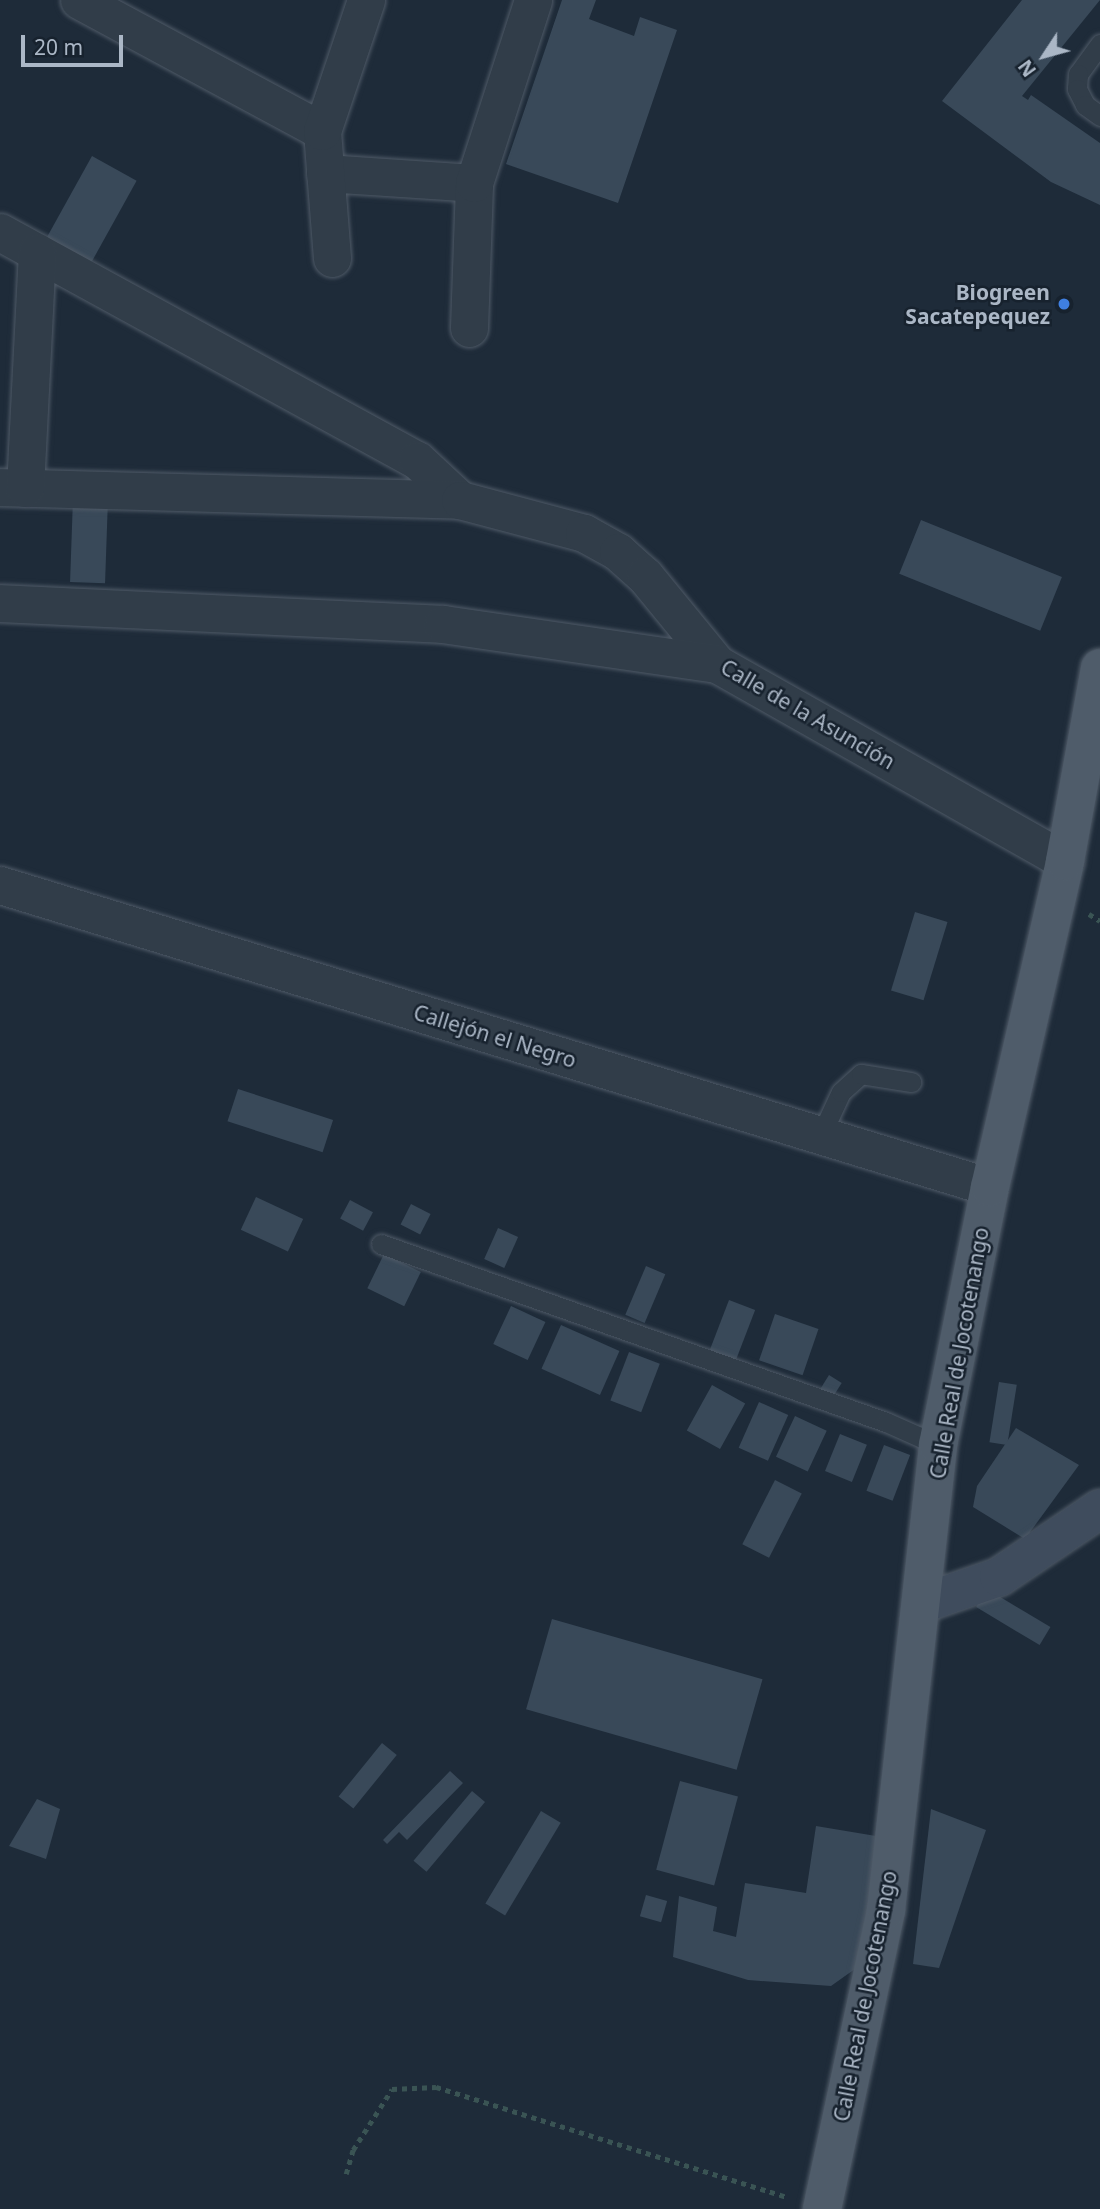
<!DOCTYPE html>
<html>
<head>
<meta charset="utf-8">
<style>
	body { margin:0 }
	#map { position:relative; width:1100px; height:2209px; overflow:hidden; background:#1e2b39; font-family:"Noto Sans",sans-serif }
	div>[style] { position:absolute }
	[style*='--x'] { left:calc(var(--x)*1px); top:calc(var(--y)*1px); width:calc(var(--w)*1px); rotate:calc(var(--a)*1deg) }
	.building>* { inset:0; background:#394959; transform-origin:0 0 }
	.path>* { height:4.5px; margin-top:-2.25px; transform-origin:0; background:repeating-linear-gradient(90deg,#3a5454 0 5px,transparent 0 10px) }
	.roads { filter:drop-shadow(0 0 2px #4f5a67) drop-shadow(0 0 2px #4f5a67) }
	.lane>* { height:19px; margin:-9.5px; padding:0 9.5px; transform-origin:9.5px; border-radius:9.5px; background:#313d49 }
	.street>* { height:37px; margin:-18.5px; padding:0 18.5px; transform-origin:18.5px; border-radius:18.5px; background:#313d49 }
	.secondary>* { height:38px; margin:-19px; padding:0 19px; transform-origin:19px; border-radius:19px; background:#3f4c5d }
	.primary>* { height:38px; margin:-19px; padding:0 19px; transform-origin:19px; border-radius:19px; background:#4f5c6a }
	.dots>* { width:19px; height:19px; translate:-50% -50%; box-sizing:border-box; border:4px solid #17222e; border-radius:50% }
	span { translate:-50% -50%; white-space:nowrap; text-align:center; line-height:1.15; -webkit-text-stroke:5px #17222e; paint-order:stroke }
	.poi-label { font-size:21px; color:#abb7c6; font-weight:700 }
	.right { translate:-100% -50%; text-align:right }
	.street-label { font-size:21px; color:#abb7c6 }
	.north { position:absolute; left:1009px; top:21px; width:70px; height:70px; -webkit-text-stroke:5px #17222e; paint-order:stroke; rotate:234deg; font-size:19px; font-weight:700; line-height:28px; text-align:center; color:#abb7c6 }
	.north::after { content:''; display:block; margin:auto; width:24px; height:32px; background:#abb7c6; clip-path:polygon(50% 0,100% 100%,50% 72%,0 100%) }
	.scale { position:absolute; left:21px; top:35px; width:102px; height:32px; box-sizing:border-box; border:4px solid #abb7c6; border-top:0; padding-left:9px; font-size:21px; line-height:24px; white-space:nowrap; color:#abb7c6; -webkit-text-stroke:5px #17222e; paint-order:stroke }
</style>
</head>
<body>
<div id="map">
	<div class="building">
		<div style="clip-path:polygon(562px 0,596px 0,589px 19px,634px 36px,640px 17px,677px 30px,618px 203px,506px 164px)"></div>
		<div style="clip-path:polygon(1022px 0,1100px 0,1022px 96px,1028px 100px,1031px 95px,1100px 143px,1100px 205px,1051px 182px,942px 101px)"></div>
		<div style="left:92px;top:156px;width:51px;height:93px;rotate:29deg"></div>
		<div style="left:73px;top:498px;width:35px;height:84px;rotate:2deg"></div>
		<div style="left:921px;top:520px;width:152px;height:58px;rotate:22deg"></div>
		<div style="left:915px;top:912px;width:34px;height:82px;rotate:17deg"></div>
		<div style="left:238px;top:1089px;width:100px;height:34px;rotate:18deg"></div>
		<div style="left:256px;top:1197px;width:52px;height:36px;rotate:25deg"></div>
		<div style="left:350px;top:1200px;width:26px;height:21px;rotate:28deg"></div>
		<div style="left:411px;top:1204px;width:22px;height:23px;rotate:27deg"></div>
		<div style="left:498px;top:1228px;width:22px;height:34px;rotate:24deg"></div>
		<div style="left:384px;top:1254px;width:41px;height:38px;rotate:26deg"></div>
		<div style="left:646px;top:1266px;width:21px;height:53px;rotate:23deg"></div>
		<div style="left:729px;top:1300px;width:28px;height:56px;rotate:21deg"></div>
		<div style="left:511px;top:1306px;width:38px;height:42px;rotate:25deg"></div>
		<div style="left:775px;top:1314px;width:46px;height:49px;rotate:19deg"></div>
		<div style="left:561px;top:1325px;width:64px;height:48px;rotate:24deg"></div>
		<div style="left:629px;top:1352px;width:33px;height:52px;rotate:21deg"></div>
		<div style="left:829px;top:1375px;width:15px;height:17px;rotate:32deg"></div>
		<div style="left:999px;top:1382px;width:18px;height:61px;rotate:9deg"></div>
		<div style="left:712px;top:1385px;width:38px;height:52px;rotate:29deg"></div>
		<div style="left:759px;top:1402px;width:32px;height:50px;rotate:24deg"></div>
		<div style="left:795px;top:1416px;width:35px;height:45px;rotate:25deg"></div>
		<div style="clip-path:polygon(1016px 1428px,1079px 1465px,1025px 1539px,973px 1507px,977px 1486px)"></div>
		<div style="left:840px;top:1434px;width:29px;height:40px;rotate:22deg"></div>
		<div style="left:884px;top:1445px;width:28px;height:49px;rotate:21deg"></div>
		<div style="left:775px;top:1480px;width:30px;height:72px;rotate:27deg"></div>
		<div style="left:987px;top:1589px;width:74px;height:21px;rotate:31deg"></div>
		<div style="left:552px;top:1619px;width:219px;height:94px;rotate:16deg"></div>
		<div style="left:382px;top:1743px;width:19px;height:69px;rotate:39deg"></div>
		<div style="clip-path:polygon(450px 1771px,463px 1783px,407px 1840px,399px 1832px,387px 1844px,383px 1840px)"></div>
		<div style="left:680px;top:1781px;width:60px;height:92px;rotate:15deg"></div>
		<div style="left:472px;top:1791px;width:17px;height:91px;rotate:40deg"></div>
		<div style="clip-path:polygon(37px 1799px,60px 1809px,46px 1859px,9px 1846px)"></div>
		<div style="clip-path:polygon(931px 1809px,986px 1830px,939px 1968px,913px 1964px)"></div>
		<div style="left:541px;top:1811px;width:23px;height:108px;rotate:31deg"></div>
		<div style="clip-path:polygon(816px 1826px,876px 1836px,869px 1959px,831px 1986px,748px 1980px,673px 1957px,679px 1896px,717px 1907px,713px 1931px,736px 1937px,745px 1883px,806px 1893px)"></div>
		<div style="left:646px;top:1895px;width:22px;height:22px;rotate:16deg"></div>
	</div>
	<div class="path">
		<div style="--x:1089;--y:914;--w:13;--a:32"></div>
		<div style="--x:346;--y:2174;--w:25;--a:-74"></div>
		<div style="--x:353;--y:2150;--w:72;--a:-57.4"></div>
		<div style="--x:392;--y:2089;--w:44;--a:-2.6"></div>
		<div style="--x:436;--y:2087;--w:369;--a:17.4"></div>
	</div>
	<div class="roads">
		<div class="lane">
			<div style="--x:1100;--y:44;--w:37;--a:126"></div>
			<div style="--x:1078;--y:74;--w:15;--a:94"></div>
			<div style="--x:1077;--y:89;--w:18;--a:63"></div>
			<div style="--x:1085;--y:105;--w:19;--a:36"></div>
			<div style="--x:821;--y:1135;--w:47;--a:-65.1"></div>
			<div style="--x:841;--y:1092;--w:27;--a:-42"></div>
			<div style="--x:861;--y:1074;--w:51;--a:9.1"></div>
			<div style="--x:381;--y:1244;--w:535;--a:19.42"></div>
			<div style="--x:886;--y:1422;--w:57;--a:23.9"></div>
		</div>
		<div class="street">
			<div style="--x:79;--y:0;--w:276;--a:28.3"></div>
			<div style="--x:325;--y:173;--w:149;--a:3.8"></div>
			<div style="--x:0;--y:232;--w:475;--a:28.7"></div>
			<div style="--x:417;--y:460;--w:59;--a:42.9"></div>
			<div style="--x:332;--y:258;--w:127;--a:-94.5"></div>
			<div style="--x:322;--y:131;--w:138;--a:-71.4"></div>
			<div style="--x:469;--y:328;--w:145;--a:-88"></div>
			<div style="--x:474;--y:183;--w:192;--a:-72.1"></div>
			<div style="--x:0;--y:487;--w:460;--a:1.6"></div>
			<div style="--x:460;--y:500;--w:128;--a:14.9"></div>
			<div style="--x:584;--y:533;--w:39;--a:29"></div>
			<div style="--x:618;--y:552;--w:36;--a:42"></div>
			<div style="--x:645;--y:576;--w:114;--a:50.7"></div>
			<div style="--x:717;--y:664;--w:400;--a:29.5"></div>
			<div style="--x:25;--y:488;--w:236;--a:-87.1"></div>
			<div style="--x:0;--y:603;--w:443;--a:2.7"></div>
			<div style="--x:443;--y:624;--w:277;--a:8.3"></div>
			<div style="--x:0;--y:885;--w:1035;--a:16.96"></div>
		</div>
		<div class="secondary">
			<div style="--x:921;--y:1604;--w:83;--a:-19.1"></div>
			<div style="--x:999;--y:1577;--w:122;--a:-34"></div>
		</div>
		<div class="primary">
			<div style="--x:822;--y:2209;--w:306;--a:-77.9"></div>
			<div style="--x:886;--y:1910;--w:468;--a:-83.6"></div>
			<div style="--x:938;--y:1445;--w:263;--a:-78.6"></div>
			<div style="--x:990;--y:1187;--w:335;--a:-77"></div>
			<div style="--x:1065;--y:861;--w:196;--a:-79.7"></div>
		</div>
	</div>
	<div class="dots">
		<div style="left:1064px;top:304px;background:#3f7fe0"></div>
	</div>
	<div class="poi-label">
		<span class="right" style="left:1050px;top:304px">Biogreen<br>Sacatepequez</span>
	</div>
	<div class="street-label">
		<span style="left:808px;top:714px;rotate:30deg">Calle de la Asunción</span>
		<span style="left:495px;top:1036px;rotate:17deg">Callejón el Negro</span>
		<span style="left:959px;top:1353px;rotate:-80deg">Calle Real de Jocotenango</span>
		<span style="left:865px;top:1996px;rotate:-79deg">Calle Real de Jocotenango</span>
	</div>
	<div class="north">N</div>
	<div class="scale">20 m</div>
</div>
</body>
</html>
